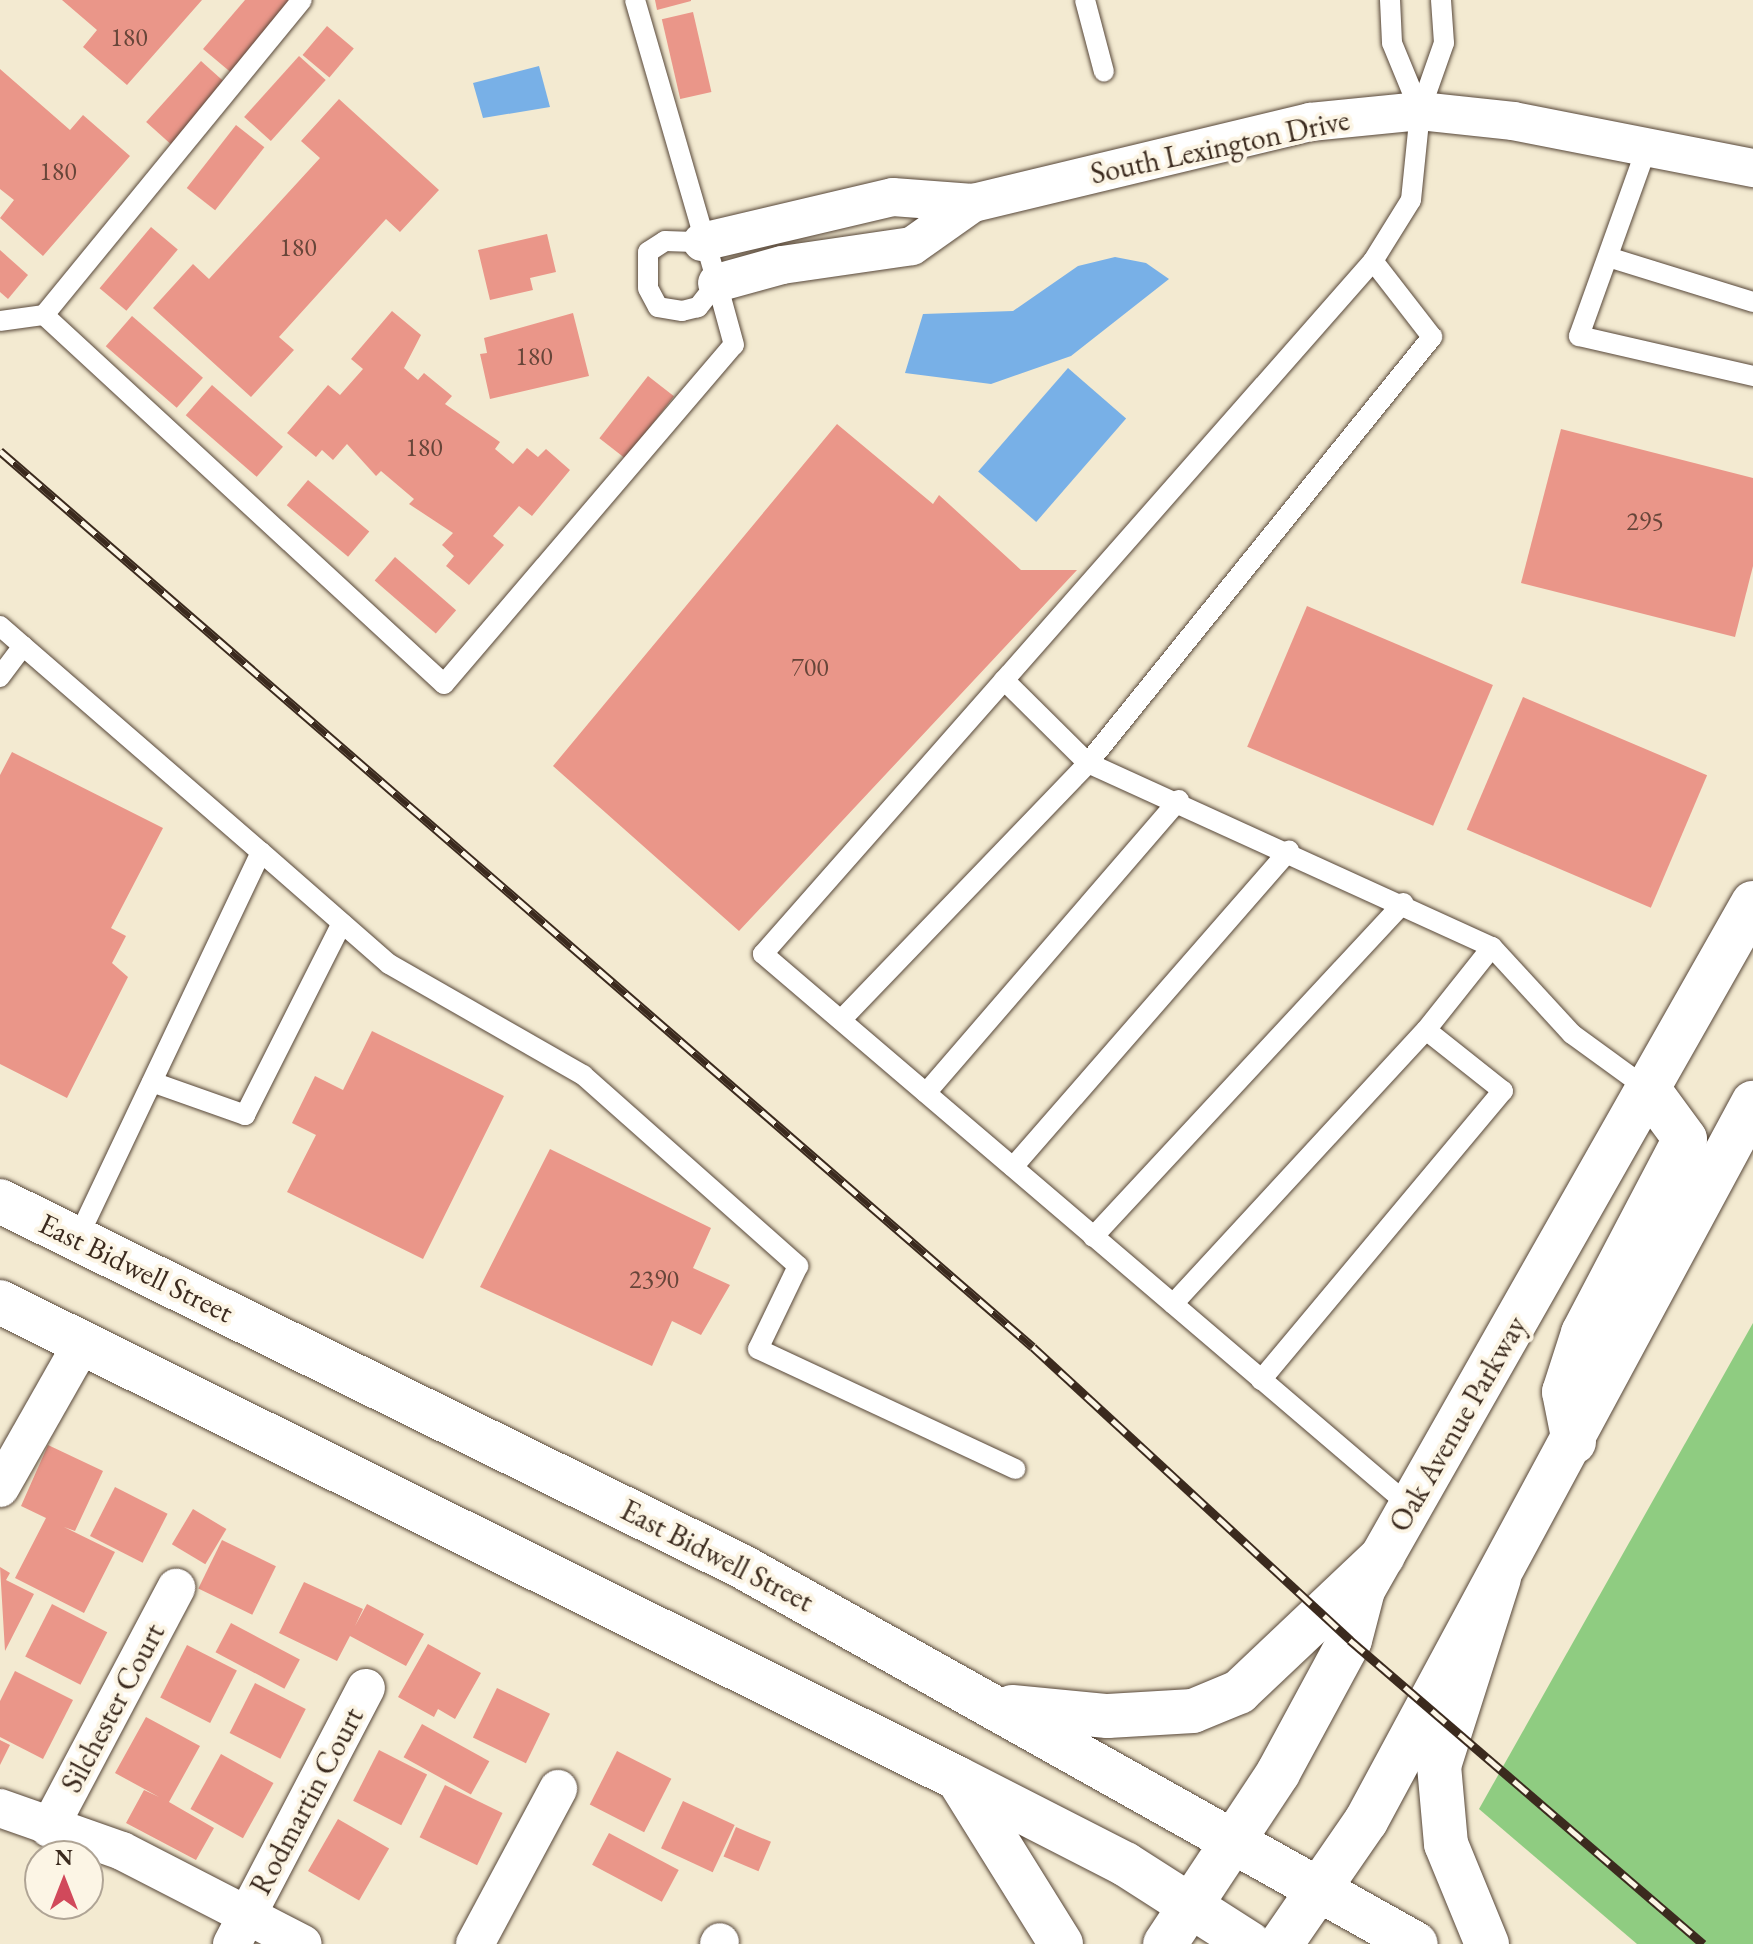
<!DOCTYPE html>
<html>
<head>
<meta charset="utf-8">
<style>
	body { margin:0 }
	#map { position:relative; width:1753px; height:1944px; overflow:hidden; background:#f3ead1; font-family:"EB Garamond",serif }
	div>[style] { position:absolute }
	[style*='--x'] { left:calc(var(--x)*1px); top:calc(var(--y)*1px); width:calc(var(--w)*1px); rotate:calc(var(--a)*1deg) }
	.green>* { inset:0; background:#8fcc81 }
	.water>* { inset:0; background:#78b0e7; transform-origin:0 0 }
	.building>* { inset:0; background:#ea9689; transform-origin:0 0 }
	.roads { filter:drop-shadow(0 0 2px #574739) drop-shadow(0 0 2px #574739) }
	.lane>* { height:20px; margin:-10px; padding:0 10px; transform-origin:10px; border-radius:10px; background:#fff }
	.street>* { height:38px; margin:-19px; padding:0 19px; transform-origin:19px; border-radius:19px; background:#fff }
	.secondary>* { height:44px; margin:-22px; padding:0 22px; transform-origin:22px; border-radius:22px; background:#fff }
	.primary>* { height:44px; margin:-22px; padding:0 22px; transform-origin:22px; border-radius:22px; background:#fff }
	.rail>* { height:9px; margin-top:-4.5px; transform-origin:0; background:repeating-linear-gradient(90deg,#fcf5e5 0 18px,#3b2a1e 0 36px); box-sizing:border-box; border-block:2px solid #3b2a1e }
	span { translate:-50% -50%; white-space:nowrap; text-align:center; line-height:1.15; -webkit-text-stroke:8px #fcf5e5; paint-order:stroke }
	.number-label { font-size:26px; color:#674539 }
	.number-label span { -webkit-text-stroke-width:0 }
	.street-label { font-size:30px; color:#3b2a1e }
	.north { position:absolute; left:24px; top:1840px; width:80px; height:80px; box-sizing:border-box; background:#fcf5e5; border:2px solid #afa495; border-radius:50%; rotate:0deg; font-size:22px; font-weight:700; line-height:32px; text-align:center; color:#3b2a1e }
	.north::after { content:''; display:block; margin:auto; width:28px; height:36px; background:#d1495b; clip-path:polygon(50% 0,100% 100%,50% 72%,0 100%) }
</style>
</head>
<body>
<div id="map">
	<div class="green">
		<div style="clip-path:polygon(1753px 1323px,1753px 1944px,1637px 1944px,1479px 1809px)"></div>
	</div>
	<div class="water">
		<div style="clip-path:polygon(539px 66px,550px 107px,483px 118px,473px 83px)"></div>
		<div style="clip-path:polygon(1115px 257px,1146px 263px,1169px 279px,1071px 356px,991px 384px,905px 373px,923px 314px,1013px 311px,1078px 266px)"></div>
		<div style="left:1068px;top:368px;width:77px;height:137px;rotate:41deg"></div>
	</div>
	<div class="building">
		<div style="clip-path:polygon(62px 0,202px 0,127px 85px,83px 47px,97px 30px)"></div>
		<div style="clip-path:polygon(245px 0,293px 0,234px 75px,203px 49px)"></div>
		<div style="clip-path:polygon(655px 0,691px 0,691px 1px,657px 10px)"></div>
		<div style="left:693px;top:12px;width:82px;height:32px;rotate:77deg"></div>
		<div style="left:327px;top:26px;width:35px;height:38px;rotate:40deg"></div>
		<div style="left:299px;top:56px;width:36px;height:82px;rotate:42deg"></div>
		<div style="left:201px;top:61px;width:36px;height:82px;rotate:42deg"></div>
		<div style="clip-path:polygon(0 69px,70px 130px,83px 115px,130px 156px,43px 256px,0 218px,14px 200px,0 189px)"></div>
		<div style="clip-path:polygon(339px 99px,439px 190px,400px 232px,386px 219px,279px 337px,294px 350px,251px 397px,153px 308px,193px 264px,209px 279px,320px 158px,301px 141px)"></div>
		<div style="left:236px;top:125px;width:36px;height:80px;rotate:38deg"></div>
		<div style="left:151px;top:227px;width:35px;height:80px;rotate:40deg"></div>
		<div style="clip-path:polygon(547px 234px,556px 272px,530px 278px,533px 290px,490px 300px,478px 250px)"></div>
		<div style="clip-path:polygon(0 250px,28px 275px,8px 299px,0 292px)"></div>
		<div style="clip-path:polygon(392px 311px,421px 335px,404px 368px,418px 380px,424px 373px,452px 396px,445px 404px,500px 442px,495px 449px,513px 464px,527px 448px,538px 457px,546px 449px,570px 470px,532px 516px,519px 506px,493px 536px,504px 545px,469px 585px,446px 566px,454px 556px,442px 545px,453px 533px,409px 504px,414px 499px,381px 471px,376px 476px,347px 444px,333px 460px,322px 450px,316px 457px,287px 433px,328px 385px,340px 395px,363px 369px,351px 359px)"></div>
		<div style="clip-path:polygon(573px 313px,589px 376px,490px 399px,480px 354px,487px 353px,484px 338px)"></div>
		<div style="left:132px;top:316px;width:94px;height:40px;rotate:41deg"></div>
		<div style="left:648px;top:376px;width:33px;height:79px;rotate:38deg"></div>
		<div style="left:212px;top:385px;width:94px;height:40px;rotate:41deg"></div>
		<div style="clip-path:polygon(837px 424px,933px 504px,939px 495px,1021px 570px,1077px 570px,739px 931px,553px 766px)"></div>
		<div style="clip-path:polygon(1561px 429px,1753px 478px,1753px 566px,1735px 637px,1521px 583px)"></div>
		<div style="left:308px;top:480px;width:80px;height:33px;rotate:40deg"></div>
		<div style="left:395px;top:557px;width:81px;height:31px;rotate:41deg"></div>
		<div style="left:1307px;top:606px;width:202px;height:153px;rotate:23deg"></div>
		<div style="left:1523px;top:697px;width:200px;height:144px;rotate:23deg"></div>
		<div style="clip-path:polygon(12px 752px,163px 828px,111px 928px,126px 936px,112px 963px,128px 977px,67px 1098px,0 1064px,0 775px)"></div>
		<div style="clip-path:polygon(372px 1031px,504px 1096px,423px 1259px,287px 1192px,316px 1135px,292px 1123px,315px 1076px,343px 1090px)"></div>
		<div style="clip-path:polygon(550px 1149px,711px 1228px,693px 1268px,730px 1285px,701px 1335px,672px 1321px,652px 1366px,480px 1287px)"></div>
		<div style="clip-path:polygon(48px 1445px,103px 1471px,75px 1531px,64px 1527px,115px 1552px,84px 1613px,15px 1578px,46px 1518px,21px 1506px)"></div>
		<div style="left:115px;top:1487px;width:59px;height:55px;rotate:27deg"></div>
		<div style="left:193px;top:1509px;width:39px;height:41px;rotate:31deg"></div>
		<div style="left:222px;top:1540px;width:60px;height:54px;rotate:26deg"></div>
		<div style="clip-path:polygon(0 1567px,10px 1573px,6px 1580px,34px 1594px,5px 1651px)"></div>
		<div style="clip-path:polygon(304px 1582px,363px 1609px,355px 1626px,367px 1604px,424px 1634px,406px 1666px,350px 1636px,337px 1661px,279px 1633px)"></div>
		<div style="left:52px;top:1604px;width:62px;height:59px;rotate:27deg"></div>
		<div style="left:231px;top:1623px;width:78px;height:33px;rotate:28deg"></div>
		<div style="clip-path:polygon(428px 1644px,481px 1673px,455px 1719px,438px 1709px,434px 1717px,398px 1697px)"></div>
		<div style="left:187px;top:1645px;width:56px;height:59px;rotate:27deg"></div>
		<div style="clip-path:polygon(15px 1671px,73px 1700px,43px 1759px,0 1737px,0 1701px)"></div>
		<div style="left:255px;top:1683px;width:57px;height:56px;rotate:27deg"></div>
		<div style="left:497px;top:1688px;width:59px;height:55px;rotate:26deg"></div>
		<div style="clip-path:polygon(146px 1717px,200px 1746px,169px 1802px,214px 1828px,196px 1860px,126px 1823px,144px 1790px,159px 1797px,115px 1773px)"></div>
		<div style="left:422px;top:1724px;width:77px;height:38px;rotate:29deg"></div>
		<div style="clip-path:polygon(0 1740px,10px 1745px,0 1765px)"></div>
		<div style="left:379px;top:1750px;width:54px;height:57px;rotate:27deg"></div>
		<div style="left:617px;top:1751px;width:61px;height:60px;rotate:27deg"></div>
		<div style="left:221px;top:1754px;width:60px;height:63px;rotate:29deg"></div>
		<div style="left:445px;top:1785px;width:64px;height:58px;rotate:26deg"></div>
		<div style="left:683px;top:1801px;width:57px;height:52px;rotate:25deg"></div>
		<div style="left:338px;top:1819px;width:59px;height:60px;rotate:30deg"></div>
		<div style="left:736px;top:1827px;width:38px;height:32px;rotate:23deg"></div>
		<div style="left:609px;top:1833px;width:79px;height:36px;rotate:28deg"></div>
	</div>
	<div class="roads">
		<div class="lane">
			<div style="--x:635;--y:0;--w:295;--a:73.8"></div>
			<div style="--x:1085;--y:0;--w:74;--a:75.2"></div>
			<div style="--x:1390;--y:0;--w:43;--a:87.3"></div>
			<div style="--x:1392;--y:43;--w:74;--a:67.6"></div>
			<div style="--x:1647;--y:147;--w:201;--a:109.8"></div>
			<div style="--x:1579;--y:336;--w:179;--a:12.9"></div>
			<div style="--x:1608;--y:257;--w:152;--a:17.2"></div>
			<div style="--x:44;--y:315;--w:544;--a:42.69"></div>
			<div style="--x:444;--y:684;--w:446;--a:-49.5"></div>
			<div style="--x:734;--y:345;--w:64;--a:-105.3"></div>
			<div style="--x:717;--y:283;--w:31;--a:128"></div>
			<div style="--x:698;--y:307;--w:16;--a:166"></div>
			<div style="--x:682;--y:311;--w:24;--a:-171"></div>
			<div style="--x:658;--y:307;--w:21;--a:-118"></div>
			<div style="--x:648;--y:288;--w:36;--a:-90"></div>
			<div style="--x:648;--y:252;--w:20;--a:-33"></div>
			<div style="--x:665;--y:241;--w:37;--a:2"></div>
			<div style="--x:0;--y:321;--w:44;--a:-7.8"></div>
			<div style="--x:44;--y:315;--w:407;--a:-50.7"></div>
			<div style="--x:0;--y:626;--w:30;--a:41"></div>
			<div style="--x:23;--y:646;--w:39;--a:127"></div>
			<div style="--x:23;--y:646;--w:315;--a:40.9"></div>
			<div style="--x:261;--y:852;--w:429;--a:115.4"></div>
			<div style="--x:1004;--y:680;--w:118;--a:44.7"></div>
			<div style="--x:1088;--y:763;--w:444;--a:24.5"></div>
			<div style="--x:261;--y:852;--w:170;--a:41.2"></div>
			<div style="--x:389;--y:964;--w:224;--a:29.8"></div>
			<div style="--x:583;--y:1075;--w:288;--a:41.6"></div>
			<div style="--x:798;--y:1266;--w:92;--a:115.7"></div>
			<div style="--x:758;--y:1349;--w:284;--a:25"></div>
			<div style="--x:841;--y:1020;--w:356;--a:-46.1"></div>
			<div style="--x:1088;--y:763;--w:548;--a:-51.08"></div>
			<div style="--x:1432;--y:337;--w:96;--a:-127.8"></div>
			<div style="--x:152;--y:1082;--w:99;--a:19.5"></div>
			<div style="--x:245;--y:1115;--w:215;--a:-63.2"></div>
			<div style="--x:926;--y:1093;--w:387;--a:-49.2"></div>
			<div style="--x:1013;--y:1167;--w:420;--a:-48.9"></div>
			<div style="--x:1093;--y:1237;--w:456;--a:-47.1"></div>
			<div style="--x:1173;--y:1304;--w:373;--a:-47.3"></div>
			<div style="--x:1261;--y:1380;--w:377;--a:-50.1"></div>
			<div style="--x:1503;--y:1091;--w:98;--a:-141.6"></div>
			<div style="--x:1426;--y:1030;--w:106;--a:-51.5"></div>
			<div style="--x:1492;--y:947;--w:118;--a:47.4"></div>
			<div style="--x:1572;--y:1034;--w:95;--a:36"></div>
			<div style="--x:1411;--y:1507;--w:852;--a:-139.52"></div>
			<div style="--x:763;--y:954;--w:923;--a:-48.64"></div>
			<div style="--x:1373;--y:261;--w:72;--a:-58.1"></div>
			<div style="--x:1411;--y:200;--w:89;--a:-84.2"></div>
			<div style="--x:1420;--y:111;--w:72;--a:-70.6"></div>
			<div style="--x:1444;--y:43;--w:43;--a:-94"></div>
		</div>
		<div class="street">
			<div style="--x:702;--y:242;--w:196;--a:-13.3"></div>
			<div style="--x:893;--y:197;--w:80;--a:4.3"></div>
			<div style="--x:973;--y:203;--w:347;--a:-13.5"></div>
			<div style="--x:1310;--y:122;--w:111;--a:-5.7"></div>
			<div style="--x:1420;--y:111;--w:94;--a:6.1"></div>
			<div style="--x:1513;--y:121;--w:245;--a:11.1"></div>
			<div style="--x:717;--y:283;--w:67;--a:-15.5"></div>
			<div style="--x:782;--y:265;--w:131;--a:-8.3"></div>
			<div style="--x:912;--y:246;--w:75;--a:-35.2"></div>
			<div style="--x:0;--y:1488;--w:168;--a:-60.4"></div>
			<div style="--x:0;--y:1808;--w:129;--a:19.4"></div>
			<div style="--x:122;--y:1851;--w:203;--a:27.2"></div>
			<div style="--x:49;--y:1828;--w:272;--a:-62.1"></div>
			<div style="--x:232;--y:1944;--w:289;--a:-62.4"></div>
			<div style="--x:475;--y:1944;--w:176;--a:-61.8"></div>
			<div style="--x:719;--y:1944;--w:2;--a:-63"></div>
		</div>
		<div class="secondary">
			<div style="--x:1574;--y:1442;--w:51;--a:-101.3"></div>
			<div style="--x:1564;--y:1392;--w:62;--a:-72.1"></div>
			<div style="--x:1583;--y:1333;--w:219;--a:-62.3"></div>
			<div style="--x:1685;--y:1139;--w:61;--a:-126.3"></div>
			<div style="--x:1165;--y:1944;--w:205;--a:-56.5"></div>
			<div style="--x:1278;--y:1773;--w:151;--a:-61.6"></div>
			<div style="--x:1350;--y:1640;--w:52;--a:-75.4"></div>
			<div style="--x:1363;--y:1590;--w:790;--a:-60.42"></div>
			<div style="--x:1281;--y:1944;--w:150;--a:-55.4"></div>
			<div style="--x:1366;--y:1821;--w:816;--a:-61.68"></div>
		</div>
		<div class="primary">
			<div style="--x:0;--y:1201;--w:828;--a:26.22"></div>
			<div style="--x:743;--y:1567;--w:771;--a:29.26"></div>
			<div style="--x:0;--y:1302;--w:1069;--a:26.45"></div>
			<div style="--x:957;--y:1778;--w:189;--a:27.1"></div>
			<div style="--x:1125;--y:1864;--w:148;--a:32.6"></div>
			<div style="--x:1012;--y:1707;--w:96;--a:5.4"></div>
			<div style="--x:1108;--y:1716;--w:85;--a:-3.4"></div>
			<div style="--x:1193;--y:1711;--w:50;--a:-22.4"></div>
			<div style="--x:1239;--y:1692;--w:198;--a:-43.4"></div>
			<div style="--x:959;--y:1780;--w:193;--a:58.1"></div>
			<div style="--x:1487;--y:1944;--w:108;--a:-112.3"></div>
			<div style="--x:1446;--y:1844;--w:78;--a:-95.1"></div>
			<div style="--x:1439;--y:1766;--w:197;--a:-72.3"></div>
		</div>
	</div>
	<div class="rail">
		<div style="--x:0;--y:451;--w:1367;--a:40.94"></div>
		<div style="--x:1033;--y:1347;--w:432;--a:42.7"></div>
		<div style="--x:1350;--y:1640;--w:466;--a:40.7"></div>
	</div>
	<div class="number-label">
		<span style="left:129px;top:38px">180</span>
		<span style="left:58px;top:172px">180</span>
		<span style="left:298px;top:248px">180</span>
		<span style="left:534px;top:357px">180</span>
		<span style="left:424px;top:448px">180</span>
		<span style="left:1645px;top:522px">295</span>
		<span style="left:810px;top:668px">700</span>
		<span style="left:654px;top:1280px">2390</span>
	</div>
	<div class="street-label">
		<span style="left:1220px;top:147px;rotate:-12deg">South Lexington Drive</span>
		<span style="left:136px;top:1268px;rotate:26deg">East Bidwell Street</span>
		<span style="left:1458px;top:1424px;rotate:-60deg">Oak Avenue Parkway</span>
		<span style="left:717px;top:1556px;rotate:27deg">East Bidwell Street</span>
		<span style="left:113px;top:1708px;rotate:-62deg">Silchester Court</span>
		<span style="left:307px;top:1801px;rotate:-62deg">Rodmartin Court</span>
	</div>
	<div class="north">N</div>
</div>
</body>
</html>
